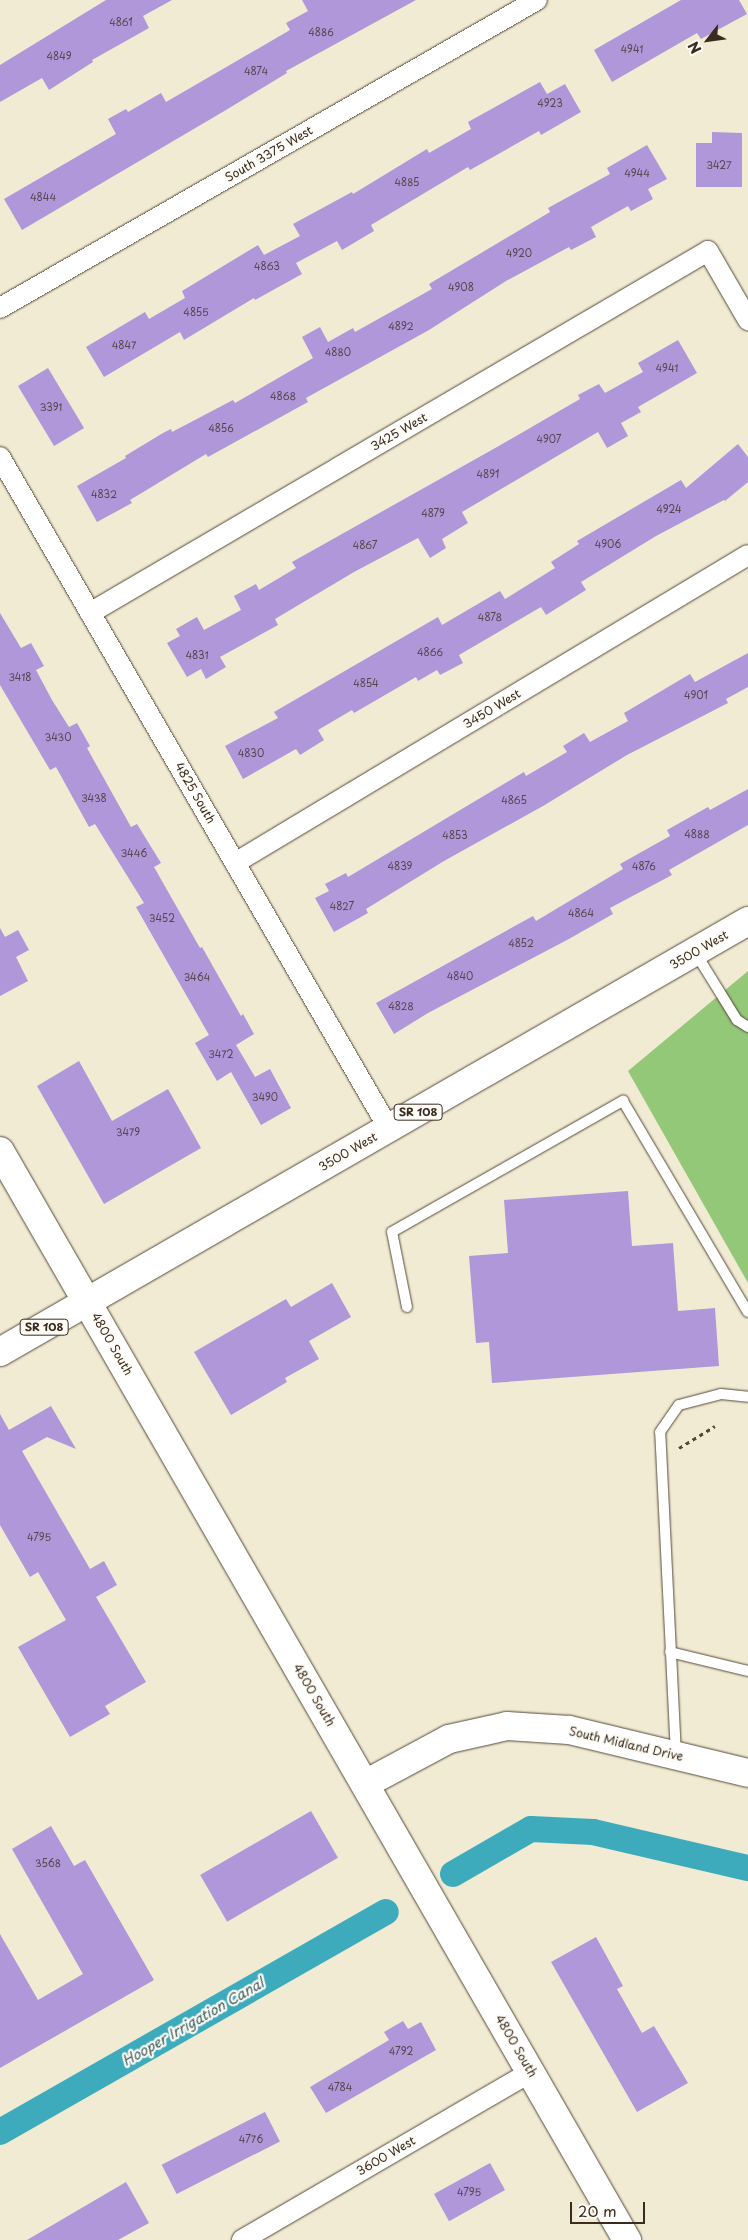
<!DOCTYPE html>
<html>
<head>
<meta charset="utf-8">
<style>
	body { margin:0 }
	#map { position:relative; width:748px; height:2240px; overflow:hidden; background:#f1ebd3; font-family:"Playpen Sans",sans-serif }
	div>[style] { position:absolute }
	[style*='--x'] { left:calc(var(--x)*1px); top:calc(var(--y)*1px); width:calc(var(--w)*1px); rotate:calc(var(--a)*1deg) }
	.green>* { inset:0; background:#94c879 }
	.canal>* { height:26px; margin:-13px; padding:0 13px; transform-origin:13px; border-radius:13px; background:#3dabbc }
	.building>* { inset:0; background:#af97d9; transform-origin:0 0 }
	.path>* { height:3px; margin-top:-1.5px; transform-origin:0; background:repeating-linear-gradient(90deg,#564739 0 4px,transparent 0 8px) }
	.roads { filter:drop-shadow(0 0 1px #564739) drop-shadow(0 0 1px #564739) }
	.lane>* { height:10px; margin:-5px; padding:0 5px; transform-origin:5px; border-radius:5px; background:#fff }
	.street>* { height:20px; margin:-10px; padding:0 10px; transform-origin:10px; border-radius:10px; background:#fff }
	.secondary>* { height:28px; margin:-14px; padding:0 14px; transform-origin:14px; border-radius:14px; background:#fff }
	.primary>* { height:28px; margin:-14px; padding:0 14px; transform-origin:14px; border-radius:14px; background:#fff }
	span { translate:-50% -50%; white-space:nowrap; text-align:center; line-height:1.15; -webkit-text-stroke:4.5px #fdfcf7; paint-order:stroke }
	.number-label { font-size:10px; color:#58454d }
	.number-label span { -webkit-text-stroke-width:0 }
	.shield-label span { padding:1px 4px; background:#fdfcf7; border:1px solid; border-radius:4px; -webkit-text-stroke-width:0 }
	.shield-label { font-size:11px; color:#3b2a1e; font-weight:700 }
	.street-label { font-size:12px; color:#3b2a1e }
	.water-label { font-size:14px; color:#3c5e5d; font-style:italic }
	.north { position:absolute; left:683px; top:15px; width:50px; height:50px; -webkit-text-stroke:4px #fdfcf7; paint-order:stroke; rotate:240deg; font-size:14px; font-weight:700; line-height:20px; text-align:center; color:#3b2a1e }
	.north::after { content:''; display:block; margin:auto; width:18px; height:22px; background:#3b2a1e; clip-path:polygon(50% 0,100% 100%,50% 72%,0 100%) }
	.scale { position:absolute; left:570px; top:2202px; width:75px; height:22px; box-sizing:border-box; border:2px solid #3b2a1e; border-top:0; padding-left:6px; font-size:15px; line-height:18px; white-space:nowrap; color:#3b2a1e; -webkit-text-stroke:4px #fdfcf7; paint-order:stroke }
</style>
</head>
<body>
<div id="map">
	<div class="green">
		<div style="clip-path:polygon(748px 971px,748px 1283px,628px 1071px)"></div>
	</div>
	<div class="canal">
		<div style="--x:453;--y:1874;--w:90;--a:-30"></div>
		<div style="--x:531;--y:1829;--w:62;--a:2.8"></div>
		<div style="--x:593;--y:1832;--w:159;--a:13.1"></div>
		<div style="--x:0;--y:2132;--w:444;--a:-29.7"></div>
	</div>
	<div class="building">
		<div style="clip-path:polygon(106px 0,172px 0,143px 16px,149px 28px,92px 60px,93px 62px,49px 90px,42px 78px,0 102px,0 65px)"></div>
		<div style="clip-path:polygon(302px 0,416px 0,286px 71px,287px 73px,226px 110px,22px 230px,4px 199px,116px 134px,108px 119px,126px 109px,128px 112px,161px 93px,166px 102px,290px 30px,286px 23px,308px 11px)"></div>
		<div style="clip-path:polygon(681px 0,739px 0,747px 14px,701px 39px,697px 33px,612px 82px,594px 50px)"></div>
		<div style="clip-path:polygon(540px 82px,547px 94px,565px 84px,581px 112px,541px 135px,539px 131px,470px 170px,468px 167px,371px 225px,374px 231px,342px 250px,337px 241px,296px 263px,302px 274px,255px 300px,254px 298px,184px 340px,180px 332px,104px 377px,86px 347px,145px 312px,149px 319px,185px 298px,182px 291px,258px 245px,264px 255px,300px 236px,293px 224px,352px 192px,353px 194px,427px 149px,429px 153px,471px 129px,468px 122px)"></div>
		<div style="clip-path:polygon(712px 132px,742px 133px,742px 187px,696px 187px,696px 143px,712px 143px)"></div>
		<div style="clip-path:polygon(647px 145px,667px 179px,648px 189px,653px 199px,631px 211px,628px 206px,591px 227px,596px 237px,571px 250px,569px 247px,506px 281px,429px 330px,306px 398px,308px 402px,208px 457px,206px 454px,130px 500px,132px 503px,97px 522px,77px 486px,126px 458px,125px 456px,163px 433px,171px 429px,172px 432px,233px 400px,235px 403px,313px 358px,302px 337px,320px 327px,328px 342px,353px 328px,355px 332px,432px 289px,429px 284px,550px 212px,548px 208px,610px 174px,607px 168px)"></div>
		<div style="clip-path:polygon(678px 340px,697px 373px,638px 407px,641px 412px,621px 423px,628px 436px,607px 448px,598px 432px,462px 512px,468px 523px,442px 539px,446px 548px,430px 558px,418px 538px,354px 572px,275px 619px,278px 625px,220px 657px,226px 667px,206px 679px,201px 669px,187px 677px,167px 643px,180px 636px,176px 629px,197px 617px,204px 630px,241px 610px,234px 596px,256px 584px,259px 590px,296px 568px,292px 562px,497px 447px,580px 399px,578px 395px,599px 384px,605px 393px,643px 372px,638px 363px)"></div>
		<div style="left:48px;top:368px;width:70px;height:35px;rotate:59deg"></div>
		<div style="clip-path:polygon(738px 444px,748px 457px,748px 482px,725px 501px,724px 500px,656px 536px,581px 582px,586px 590px,546px 615px,541px 607px,459px 655px,463px 663px,440px 675px,437px 670px,418px 681px,416px 677px,354px 713px,352px 710px,318px 730px,324px 740px,300px 755px,296px 749px,243px 779px,225px 746px,278px 718px,274px 712px,438px 617px,442px 625px,500px 591px,505px 599px,555px 568px,551px 562px,579px 544px,577px 541px,681px 480px,686px 488px)"></div>
		<div style="clip-path:polygon(0 613px,21px 648px,31px 643px,44px 666px,36px 670px,52px 700px,69px 727px,77px 723px,90px 746px,87px 748px,131px 827px,137px 824px,161px 863px,154px 867px,200px 948px,202px 947px,241px 1016px,243px 1014px,254px 1034px,236px 1045px,255px 1077px,270px 1069px,291px 1108px,261px 1125px,231px 1072px,217px 1081px,195px 1043px,209px 1035px,136px 907px,144px 903px,95px 824px,89px 827px,56px 767px,50px 770px,0 685px)"></div>
		<div style="clip-path:polygon(748px 653px,748px 687px,726px 699px,728px 703px,627px 755px,543px 806px,444px 861px,366px 909px,368px 913px,334px 932px,315px 898px,329px 891px,325px 884px,346px 873px,348px 877px,524px 772px,526px 776px,567px 752px,563px 746px,584px 733px,590px 742px,628px 721px,624px 713px,690px 674px,695px 682px)"></div>
		<div style="clip-path:polygon(748px 789px,748px 825px,669px 870px,672px 875px,610px 908px,613px 914px,567px 940px,428px 1013px,394px 1034px,376px 1003px,533px 916px,536px 921px,623px 869px,620px 864px,670px 836px,667px 830px,708px 807px,710px 810px)"></div>
		<div style="clip-path:polygon(0 928px,5px 937px,18px 930px,29px 950px,16px 957px,28px 981px,0 996px)"></div>
		<div style="clip-path:polygon(79px 1061px,112px 1121px,168px 1089px,201px 1148px,104px 1204px,37px 1086px)"></div>
		<div style="clip-path:polygon(628px 1191px,632px 1246px,673px 1243px,678px 1311px,715px 1308px,719px 1366px,492px 1383px,489px 1342px,476px 1343px,469px 1256px,508px 1253px,504px 1200px)"></div>
		<div style="clip-path:polygon(332px 1283px,351px 1317px,309px 1341px,319px 1359px,285px 1378px,287px 1382px,231px 1415px,194px 1352px,286px 1299px,291px 1307px)"></div>
		<div style="clip-path:polygon(51px 1406px,76px 1449px,47px 1437px,22px 1451px,90px 1569px,104px 1561px,117px 1585px,96px 1597px,146px 1682px,105px 1706px,110px 1714px,70px 1737px,18px 1647px,66px 1620px,38px 1572px,30px 1577px,0 1525px,0 1414px,9px 1430px)"></div>
		<div style="left:311px;top:1811px;width:54px;height:128px;rotate:60deg"></div>
		<div style="clip-path:polygon(51px 1826px,74px 1866px,85px 1860px,154px 1980px,0 2068px,0 1934px,38px 2000px,83px 1974px,12px 1849px)"></div>
		<div style="clip-path:polygon(596px 1937px,623px 1986px,617px 1989px,642px 2033px,654px 2026px,688px 2083px,637px 2112px,551px 1962px)"></div>
		<div style="clip-path:polygon(403px 2021px,408px 2029px,421px 2022px,436px 2050px,326px 2113px,310px 2087px,389px 2040px,384px 2032px)"></div>
		<div style="left:265px;top:2112px;width:33px;height:116px;rotate:63deg"></div>
		<div style="left:490px;top:2163px;width:31px;height:64px;rotate:61deg"></div>
		<div style="clip-path:polygon(126px 2182px,149px 2223px,118px 2240px,27px 2240px)"></div>
	</div>
	<div class="path">
		<div style="--x:679;--y:1448;--w:42;--a:-31.4"></div>
	</div>
	<div class="roads">
		<div class="lane">
			<div style="--x:695;--y:952;--w:80;--a:58.3"></div>
			<div style="--x:737;--y:1020;--w:13;--a:32"></div>
			<div style="--x:407;--y:1307;--w:76;--a:-101.3"></div>
			<div style="--x:392;--y:1232;--w:266;--a:-29.6"></div>
			<div style="--x:623;--y:1101;--w:245;--a:59.4"></div>
			<div style="--x:670;--y:1652;--w:80;--a:13.7"></div>
			<div style="--x:676;--y:1755;--w:323;--a:-92.8"></div>
			<div style="--x:660;--y:1432;--w:33;--a:-55"></div>
			<div style="--x:679;--y:1405;--w:43;--a:-14.7"></div>
			<div style="--x:721;--y:1394;--w:27;--a:6"></div>
		</div>
		<div class="street">
			<div style="--x:0;--y:308;--w:619;--a:-29.84"></div>
			<div style="--x:0;--y:457;--w:776;--a:59.93"></div>
			<div style="--x:90;--y:613;--w:716;--a:-30.36"></div>
			<div style="--x:708;--y:251;--w:80;--a:59.9"></div>
			<div style="--x:235;--y:863;--w:598;--a:-30.98"></div>
			<div style="--x:242;--y:2240;--w:334;--a:-30.2"></div>
		</div>
		<div class="secondary">
			<div style="--x:0;--y:1151;--w:1257;--a:60.07"></div>
			<div style="--x:365;--y:1784;--w:95;--a:-28.2"></div>
			<div style="--x:449;--y:1739;--w:59;--a:-12.6"></div>
			<div style="--x:507;--y:1726;--w:62;--a:3.7"></div>
			<div style="--x:569;--y:1730;--w:184;--a:13.5"></div>
		</div>
		<div class="primary">
			<div style="--x:0;--y:1352;--w:863;--a:-29.95"></div>
		</div>
	</div>
	<div class="number-label">
		<span style="left:121px;top:22px">4861</span>
		<span style="left:321px;top:32px">4886</span>
		<span style="left:632px;top:49px">4941</span>
		<span style="left:59px;top:56px">4849</span>
		<span style="left:256px;top:71px">4874</span>
		<span style="left:550px;top:103px">4923</span>
		<span style="left:719px;top:165px">3427</span>
		<span style="left:637px;top:173px">4944</span>
		<span style="left:407px;top:182px">4885</span>
		<span style="left:43px;top:197px">4844</span>
		<span style="left:519px;top:253px">4920</span>
		<span style="left:267px;top:266px">4863</span>
		<span style="left:461px;top:287px">4908</span>
		<span style="left:196px;top:312px">4855</span>
		<span style="left:401px;top:326px">4892</span>
		<span style="left:124px;top:345px">4847</span>
		<span style="left:338px;top:352px">4880</span>
		<span style="left:667px;top:368px">4941</span>
		<span style="left:283px;top:396px">4868</span>
		<span style="left:51px;top:407px">3391</span>
		<span style="left:221px;top:428px">4856</span>
		<span style="left:549px;top:439px">4907</span>
		<span style="left:488px;top:474px">4891</span>
		<span style="left:104px;top:494px">4832</span>
		<span style="left:669px;top:509px">4924</span>
		<span style="left:433px;top:513px">4879</span>
		<span style="left:608px;top:544px">4906</span>
		<span style="left:365px;top:545px">4867</span>
		<span style="left:490px;top:617px">4878</span>
		<span style="left:430px;top:652px">4866</span>
		<span style="left:197px;top:655px">4831</span>
		<span style="left:20px;top:677px">3418</span>
		<span style="left:366px;top:683px">4854</span>
		<span style="left:696px;top:695px">4901</span>
		<span style="left:58px;top:737px">3430</span>
		<span style="left:251px;top:753px">4830</span>
		<span style="left:94px;top:798px">3438</span>
		<span style="left:514px;top:800px">4865</span>
		<span style="left:697px;top:834px">4888</span>
		<span style="left:455px;top:835px">4853</span>
		<span style="left:134px;top:853px">3446</span>
		<span style="left:400px;top:866px">4839</span>
		<span style="left:644px;top:866px">4876</span>
		<span style="left:342px;top:906px">4827</span>
		<span style="left:581px;top:913px">4864</span>
		<span style="left:162px;top:918px">3452</span>
		<span style="left:521px;top:943px">4852</span>
		<span style="left:460px;top:976px">4840</span>
		<span style="left:197px;top:977px">3464</span>
		<span style="left:401px;top:1006px">4828</span>
		<span style="left:221px;top:1054px">3472</span>
		<span style="left:265px;top:1097px">3490</span>
		<span style="left:128px;top:1132px">3479</span>
		<span style="left:39px;top:1537px">4795</span>
		<span style="left:48px;top:1863px">3568</span>
		<span style="left:401px;top:2051px">4792</span>
		<span style="left:340px;top:2087px">4784</span>
		<span style="left:251px;top:2139px">4776</span>
		<span style="left:469px;top:2192px">4795</span>
	</div>
	<div class="shield-label">
		<span style="left:418px;top:1112px">SR 108</span>
		<span style="left:44px;top:1327px">SR 108</span>
	</div>
	<div class="street-label">
		<span style="left:269px;top:154px;rotate:-30deg">South 3375 West</span>
		<span style="left:399px;top:432px;rotate:-30deg">3425 West</span>
		<span style="left:492px;top:709px;rotate:-31deg">3450 West</span>
		<span style="left:195px;top:793px;rotate:60deg">4825 South</span>
		<span style="left:699px;top:950px;rotate:-30deg">3500 West</span>
		<span style="left:348px;top:1152px;rotate:-30deg">3500 West</span>
		<span style="left:112px;top:1344px;rotate:60deg">4800 South</span>
		<span style="left:314px;top:1695px;rotate:60deg">4800 South</span>
		<span style="left:626px;top:1744px;rotate:13deg">South Midland Drive</span>
		<span style="left:516px;top:2046px;rotate:60deg">4800 South</span>
		<span style="left:386px;top:2156px;rotate:-30deg">3600 West</span>
	</div>
	<div class="water-label">
		<span style="left:193px;top:2022px;rotate:-30deg">Hooper Irrigation Canal</span>
	</div>
	<div class="north">N</div>
	<div class="scale">20 m</div>
</div>
</body>
</html>
